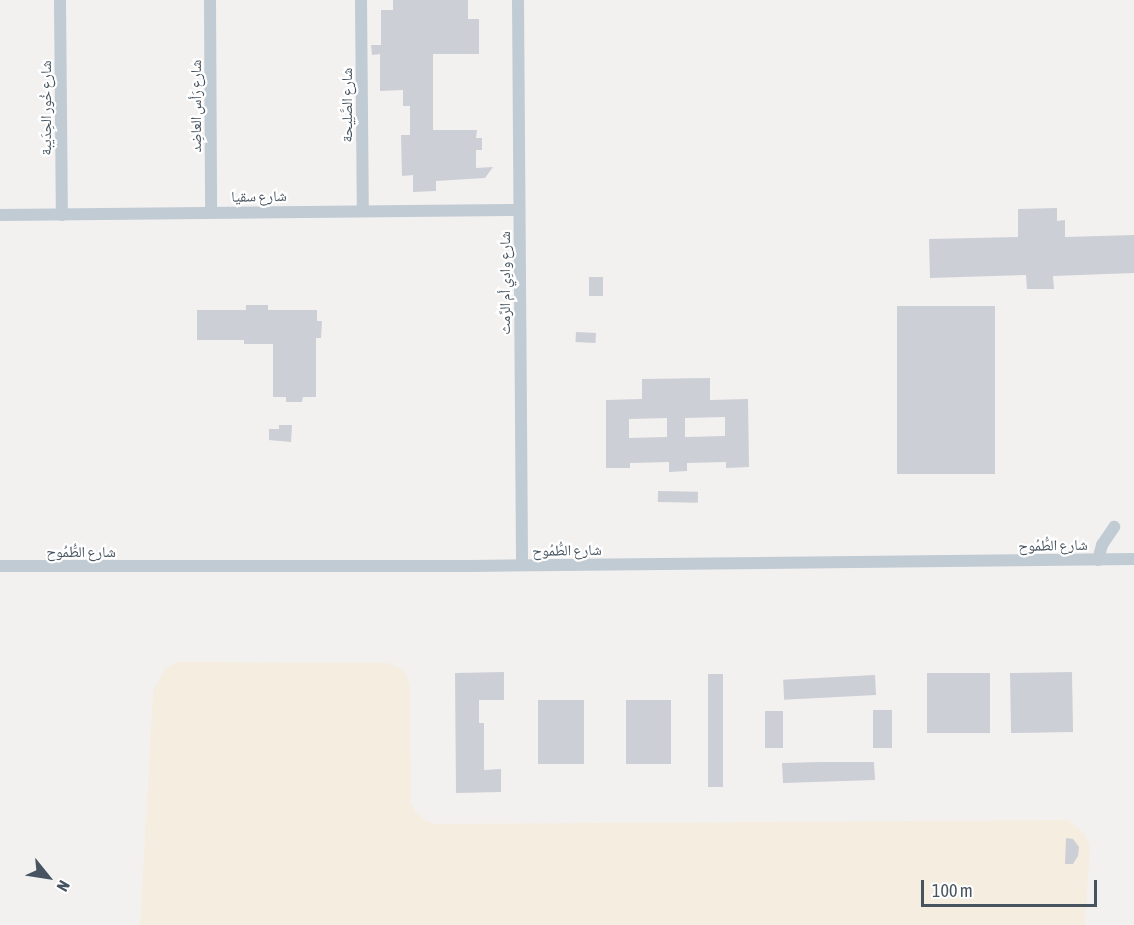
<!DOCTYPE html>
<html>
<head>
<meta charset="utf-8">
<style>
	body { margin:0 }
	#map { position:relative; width:1134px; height:925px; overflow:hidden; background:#f3f0f0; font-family:"Asap Condensed","Noto Naskh Arabic",sans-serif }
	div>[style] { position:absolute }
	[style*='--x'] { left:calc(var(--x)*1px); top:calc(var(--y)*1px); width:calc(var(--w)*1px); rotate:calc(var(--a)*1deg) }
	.sand>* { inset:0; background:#f5eee0 }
	.building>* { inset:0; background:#cccfd5; transform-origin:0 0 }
	.street>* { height:12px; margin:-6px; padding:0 6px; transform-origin:6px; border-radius:6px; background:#c0cbd3 }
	span { translate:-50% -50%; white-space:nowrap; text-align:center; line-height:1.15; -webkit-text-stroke:4.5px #fff; paint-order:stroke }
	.street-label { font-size:15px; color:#47545f }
	.north { position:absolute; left:18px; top:847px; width:60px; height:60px; -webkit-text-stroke:4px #fff; paint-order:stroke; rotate:120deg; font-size:16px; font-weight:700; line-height:24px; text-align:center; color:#47545f }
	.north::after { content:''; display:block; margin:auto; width:21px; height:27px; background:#47545f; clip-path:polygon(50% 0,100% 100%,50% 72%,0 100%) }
	.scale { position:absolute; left:921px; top:880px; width:176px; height:27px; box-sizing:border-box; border:3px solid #47545f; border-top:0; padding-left:8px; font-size:18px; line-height:21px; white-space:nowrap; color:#47545f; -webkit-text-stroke:4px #fff; paint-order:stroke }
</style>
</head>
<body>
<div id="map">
	<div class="sand">
		<div style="clip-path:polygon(179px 662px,388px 663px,398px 667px,407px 675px,410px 688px,411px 801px,415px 811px,424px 820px,437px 824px,1068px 820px,1085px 834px,1090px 848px,1085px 925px,140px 925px,153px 691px,165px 668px)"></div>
	</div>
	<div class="building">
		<div style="clip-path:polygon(393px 0,468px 0,468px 19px,479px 19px,479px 54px,433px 54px,433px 130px,477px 130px,476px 138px,482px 138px,482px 150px,476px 150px,476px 168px,493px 167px,485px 178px,436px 181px,436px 191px,413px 192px,413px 175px,402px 176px,401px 135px,410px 135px,410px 106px,403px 106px,403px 90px,380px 91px,380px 54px,372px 55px,371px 45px,381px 45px,381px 10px,393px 10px)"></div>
		<div style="clip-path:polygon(1057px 208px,1057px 221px,1065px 220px,1065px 237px,1134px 235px,1134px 273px,1053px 276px,1054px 289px,1027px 289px,1026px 275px,930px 278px,929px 239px,1018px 237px,1018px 209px)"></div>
		<div style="left:589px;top:277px;width:14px;height:19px"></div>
		<div style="clip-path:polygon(246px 305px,268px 305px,268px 310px,317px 310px,317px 321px,322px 321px,321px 338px,316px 338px,316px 397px,303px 397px,302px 402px,286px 402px,286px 397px,273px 397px,273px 344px,244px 344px,244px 340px,197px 340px,197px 310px,246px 310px)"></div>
		<div style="left:995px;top:306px;width:168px;height:98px;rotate:90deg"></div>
		<div style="left:576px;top:332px;width:20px;height:10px;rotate:3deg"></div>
		<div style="clip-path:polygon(evenodd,710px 378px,710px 400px,748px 399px,749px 467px,726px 468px,726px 462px,687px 463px,687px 471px,669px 472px,669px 462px,630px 463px,630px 468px,606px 468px,606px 400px,642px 399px,642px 379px,710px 378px,725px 417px,725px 436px,685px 437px,685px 418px,725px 417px,710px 378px,667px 418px,667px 437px,629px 438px,629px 419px,667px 418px)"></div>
		<div style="clip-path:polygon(279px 425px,292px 425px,291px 442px,269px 440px,269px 429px,279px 429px)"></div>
		<div style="left:658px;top:491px;width:40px;height:11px;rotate:1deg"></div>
		<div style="clip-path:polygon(504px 672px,504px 700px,479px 700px,479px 723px,484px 723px,484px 770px,501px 769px,501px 792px,456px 793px,455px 673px)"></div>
		<div style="left:1072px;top:672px;width:60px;height:62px;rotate:89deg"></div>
		<div style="left:990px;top:673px;width:60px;height:63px;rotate:90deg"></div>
		<div style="left:708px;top:674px;width:15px;height:113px"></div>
		<div style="left:875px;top:675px;width:20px;height:92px;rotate:87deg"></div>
		<div style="left:538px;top:700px;width:46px;height:64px"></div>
		<div style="left:626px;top:700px;width:45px;height:64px"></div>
		<div style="left:873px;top:710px;width:19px;height:38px"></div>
		<div style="left:765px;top:711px;width:18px;height:37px"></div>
		<div style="clip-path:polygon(821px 762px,874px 762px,875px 780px,783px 783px,782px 763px)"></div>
		<div style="clip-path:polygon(1066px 838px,1073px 839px,1079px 847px,1078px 856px,1073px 864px,1065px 864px)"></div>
	</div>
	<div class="street">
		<div style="--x:60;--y:0;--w:215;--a:89.5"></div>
		<div style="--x:210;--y:0;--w:212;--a:89.7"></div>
		<div style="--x:361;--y:0;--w:210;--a:89.5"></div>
		<div style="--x:518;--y:0;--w:565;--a:89.59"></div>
		<div style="--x:0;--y:215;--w:519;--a:-0.55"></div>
		<div style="--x:1098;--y:560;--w:16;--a:-75"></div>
		<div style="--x:1102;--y:545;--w:22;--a:-56"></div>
		<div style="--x:0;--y:566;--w:471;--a:0"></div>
		<div style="--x:471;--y:566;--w:663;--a:-0.6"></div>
	</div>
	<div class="street-label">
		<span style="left:347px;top:105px;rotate:-90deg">شارع الصَّلِيحة</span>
		<span style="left:196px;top:106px;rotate:-90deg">شارع رَأس العاضِد</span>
		<span style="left:46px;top:108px;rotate:-90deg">شارع خُور الحِدَيبة</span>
		<span style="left:259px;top:196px;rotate:-1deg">شارع سقيا</span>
		<span style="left:505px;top:283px;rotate:-90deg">شارع وادِي أم الرِّمث</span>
		<span style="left:1053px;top:545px;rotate:-1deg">شارع الطُّمُوح</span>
		<span style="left:567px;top:550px;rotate:-1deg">شارع الطُّمُوح</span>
		<span style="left:81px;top:552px">شارع الطُّمُوح</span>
	</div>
	<div class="north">N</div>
	<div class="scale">100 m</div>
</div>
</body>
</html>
